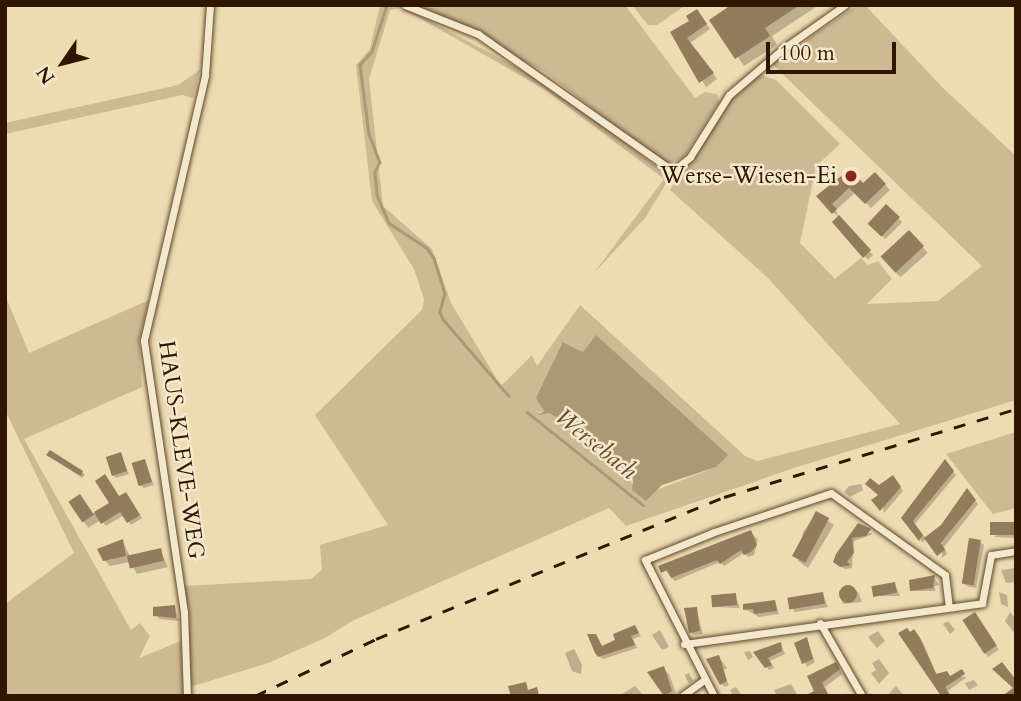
<!DOCTYPE html>
<html>
<head>
<meta charset="utf-8">
<style>
	body { margin:0 }
	#map { position:relative; width:1021px; height:701px; overflow:hidden; background:#eddbb1; font-family:Cardo,serif }
	div>[style] { position:absolute }
	[style*='--x'] { left:calc(var(--x)*1px); top:calc(var(--y)*1px); width:calc(var(--w)*1px); rotate:calc(var(--a)*1deg) }
	.green>* { inset:0; background:#cdb993 }
	.water>* { inset:0; background:#ad9875 }
	.shadow>* { inset:0; background:#0003; transform-origin:0 0 }
	.stream>* { height:2.5px; margin:-1.25px; padding:0 1.25px; transform-origin:1.25px; border-radius:1.25px; background:#ad9875 }
	.building>* { inset:0; background:#927c5c; transform-origin:0 0 }
	.round { border-radius:50% }
	.roads { filter:drop-shadow(0 0 2px #5f462c) drop-shadow(0 0 2px #5f462c) }
	.street>* { height:7px; margin:-3.5px; padding:0 3.5px; transform-origin:3.5px; border-radius:3.5px; background:#f3e8cc }
	.rail>* { height:2.5px; margin-top:-1.25px; transform-origin:0; background:repeating-linear-gradient(90deg,#301500 0 12px,transparent 0 24px) }
	.dots>* { width:19px; height:19px; translate:-50% -50%; box-sizing:border-box; border:4px solid #f3e8cc; border-radius:50% }
	span { translate:-50% -50%; white-space:nowrap; text-align:center; line-height:1.15; -webkit-text-stroke:5px #f3e8cc; paint-order:stroke }
	.poi-label { font-size:23px; color:#301500 }
	.right { translate:-100% -50%; text-align:right }
	.street-label { font-size:23px; color:#301500 }
	.water-label { font-size:24px; color:#62492f; font-style:italic }
	.frame { position:absolute; inset:0; border:7px solid #301500; pointer-events:none }
	.north { position:absolute; left:28px; top:28px; width:70px; height:70px; -webkit-text-stroke:5px #f3e8cc; paint-order:stroke; rotate:235deg; font-size:19px; font-weight:700; line-height:28px; text-align:center; color:#301500 }
	.north::after { content:''; display:block; margin:auto; width:24px; height:32px; background:#301500; clip-path:polygon(50% 0,100% 100%,50% 72%,0 100%) }
	.scale { position:absolute; left:766px; top:42px; width:130px; height:32px; box-sizing:border-box; border:4px solid #301500; border-top:0; padding-left:9px; font-size:21px; line-height:24px; white-space:nowrap; color:#301500; -webkit-text-stroke:5px #f3e8cc; paint-order:stroke }
</style>
</head>
<body>
<div id="map">
	<div class="green">
		<div style="clip-path:polygon(evenodd,380px 5px,400px 5px,548px 84px,670px 177px,645px 218px,594px 273px,664px 179px,544px 89px,402px 8px,390px 10px,369px 79px,383px 206px,432px 249px,451px 303px,501px 386px,532px 355px,537px 366px,580px 305px,745px 456px,757px 461px,900px 424px,767px 277px,670px 190px,729px 99px,757px 74px,776px 80px,840px 144px,816px 166px,800px 243px,835px 279px,861px 258px,868px 265px,878px 261px,892px 279px,867px 304px,938px 301px,982px 266px,772px 64px,857px 5px,865px 5px,942px 87px,1016px 156px,1016px 400px,797px 467px,626px 526px,609px 508px,352px 621px,325px 638px,268px 663px,190px 687px,184px 586px,311px 579px,322px 570px,320px 545px,388px 525px,315px 415px,422px 310px,424px 299px,414px 269px,372px 201px,356px 65px,370px 49px,380px 5px,564px 342px,583px 352px,716px 467px,654px 491px,634px 487px,622px 464px,580px 431px,549px 413px,538px 413px,544px 411px,564px 342px)"></div>
		<div style="clip-path:polygon(416px 5px,625px 5px,695px 98px,705px 92px,717px 94px,719px 102px,684px 157px,666px 165px,545px 72px)"></div>
		<div style="clip-path:polygon(632px 5px,686px 5px,657px 25px,648px 25px)"></div>
		<div style="clip-path:polygon(200px 70px,193px 98px,182px 95px,5px 134px,5px 123px,178px 85px)"></div>
		<div style="clip-path:polygon(5px 295px,29px 353px,149px 300px,139px 341px,142px 387px,24px 439px,131px 630px,140px 623px,150px 636px,139px 658px,181px 641px,183px 696px,5px 696px,5px 604px,74px 553px,5px 410px)"></div>
		<div style="clip-path:polygon(1016px 432px,1016px 508px,993px 514px,946px 454px)"></div>
	</div>
	<div class="water">
		<div style="clip-path:polygon(596px 335px,728px 455px,716px 467px,662px 485px,646px 501px,632px 490px,633px 481px,621px 464px,580px 431px,549px 413px,538px 415px,544px 411px,536px 398px,563px 342px,583px 352px)"></div>
	</div>
	<div class="shadow">
		<div style="clip-path:polygon(734px 5px,819px 5px,772px 36px,777px 45px,744px 66px,712px 20px)"></div>
		<div style="clip-path:polygon(701px 16px,710px 29px,690px 43px,717px 79px,706px 87px,673px 33px)"></div>
		<div style="clip-path:polygon(850px 172px,863px 185px,875px 174px,890px 190px,871px 208px,856px 192px,836px 210px,838px 217px,818px 196px)"></div>
		<div style="left:886px;top:206px;width:23px;height:24px;rotate:45deg"></div>
		<div style="clip-path:polygon(839px 218px,873px 255px,868px 260px,835px 222px)"></div>
		<div style="left:909px;top:232px;width:28px;height:37px;rotate:48deg"></div>
		<div style="clip-path:polygon(120px 454px,129px 474px,116px 478px,113px 475px)"></div>
		<div style="clip-path:polygon(52px 458px,82px 472px,85px 475px,82px 478px)"></div>
		<div style="clip-path:polygon(144px 461px,154px 485px,144px 488px,140px 485px)"></div>
		<div style="clip-path:polygon(945px 462px,956px 475px,914px 525px,926px 538px,923px 543px,903px 518px)"></div>
		<div style="clip-path:polygon(896px 481px,903px 491px,884px 513px,879px 487px)"></div>
		<div style="clip-path:polygon(861px 484px,863px 490px,850px 497px,844px 492px,849px 486px)"></div>
		<div style="clip-path:polygon(970px 494px,978px 504px,944px 547px,947px 554px,942px 558px,942px 526px)"></div>
		<div style="clip-path:polygon(80px 497px,93px 514px,120px 498px,129px 497px,142px 518px,131px 525px,124px 515px,106px 526px,101px 520px,88px 528px,71px 502px)"></div>
		<div style="clip-path:polygon(817px 513px,834px 525px,808px 568px,798px 561px,803px 532px)"></div>
		<div style="clip-path:polygon(1016px 524px,1016px 538px,994px 537px)"></div>
		<div style="clip-path:polygon(855px 528px,873px 534px,854px 541px,852px 568px,845px 569px,838px 565px)"></div>
		<div style="clip-path:polygon(751px 532px,758px 540px,754px 555px,748px 557px,744px 553px,724px 566px,720px 562px,675px 581px,661px 566px)"></div>
		<div style="clip-path:polygon(122px 541px,130px 556px,160px 550px,168px 567px,137px 574px,130px 562px,110px 566px,104px 560px)"></div>
		<div style="clip-path:polygon(980px 542px,984px 545px,976px 588px,967px 586px,963px 583px)"></div>
		<div style="clip-path:polygon(1016px 568px,1016px 582px,1006px 583px,1001px 570px)"></div>
		<div style="clip-path:polygon(934px 577px,939px 585px,935px 586px,935px 591px,912px 591px)"></div>
		<div style="clip-path:polygon(895px 584px,900px 596px,874px 596px)"></div>
		<div style="clip-path:polygon(839px 592px,858px 592px,862px 602px,843px 604px)"></div>
		<div style="clip-path:polygon(999px 592px,1007px 595px,1008px 607px,1001px 604px)"></div>
		<div style="clip-path:polygon(823px 594px,828px 607px,795px 612px,792px 608px)"></div>
		<div style="clip-path:polygon(735px 595px,740px 608px,714px 607px)"></div>
		<div style="clip-path:polygon(775px 601px,779px 614px,759px 617px,745px 609px)"></div>
		<div style="clip-path:polygon(175px 607px,179px 621px,159px 619px,155px 608px)"></div>
		<div style="clip-path:polygon(696px 608px,703px 634px,694px 635px,690px 632px)"></div>
		<div style="clip-path:polygon(1010px 612px,1016px 619px,1016px 635px,1005px 621px)"></div>
		<div style="left:978px;top:618px;width:38px;height:13px;rotate:57deg"></div>
		<div style="clip-path:polygon(948px 621px,955px 630px,950px 634px,943px 624px)"></div>
		<div style="clip-path:polygon(635px 627px,641px 636px,633px 639px,637px 648px,603px 659px,599px 656px,596px 636px,603px 647px)"></div>
		<div style="clip-path:polygon(660px 630px,669px 647px,662px 650px,652px 635px)"></div>
		<div style="clip-path:polygon(878px 631px,885px 641px,877px 648px,868px 637px)"></div>
		<div style="clip-path:polygon(910px 633px,917px 634px,923px 643px,937px 675px,967px 677px,941px 696px)"></div>
		<div style="clip-path:polygon(807px 639px,815px 662px,807px 667px,797px 644px)"></div>
		<div style="clip-path:polygon(781px 644px,785px 654px,770px 661px,774px 668px,769px 670px,756px 653px)"></div>
		<div style="clip-path:polygon(574px 649px,582px 665px,581px 674px,572px 671px,565px 653px)"></div>
		<div style="clip-path:polygon(750px 651px,753px 657px,748px 660px,744px 652px)"></div>
		<div style="clip-path:polygon(719px 657px,727px 668px,722px 671px,729px 685px,725px 687px,722px 684px)"></div>
		<div style="clip-path:polygon(879px 659px,889px 673px,879px 684px,871px 673px,876px 670px,872px 663px)"></div>
		<div style="clip-path:polygon(663px 668px,669px 674px,677px 696px,666px 696px,650px 673px)"></div>
		<div style="clip-path:polygon(839px 668px,842px 674px,825px 687px,829px 696px,815px 696px,809px 677px)"></div>
		<div style="left:689px;top:673px;width:9px;height:5px;rotate:63deg"></div>
		<div style="clip-path:polygon(974px 680px,978px 685px,969px 690px,965px 683px)"></div>
		<div style="clip-path:polygon(791px 684px,798px 696px,777px 696px,774px 690px)"></div>
		<div style="clip-path:polygon(635px 686px,644px 696px,619px 696px)"></div>
		<div style="clip-path:polygon(896px 686px,904px 696px,887px 696px)"></div>
		<div style="clip-path:polygon(736px 687px,742px 696px,733px 696px,730px 690px)"></div>
	</div>
	<div class="stream">
		<div style="--x:387;--y:5;--w:49;--a:107.7"></div>
		<div style="--x:372;--y:52;--w:18;--a:133"></div>
		<div style="--x:360;--y:65;--w:70;--a:82.6"></div>
		<div style="--x:369;--y:134;--w:30;--a:69"></div>
		<div style="--x:380;--y:162;--w:11;--a:117"></div>
		<div style="--x:375;--y:172;--w:23;--a:85"></div>
		<div style="--x:377;--y:195;--w:30;--a:67"></div>
		<div style="--x:389;--y:223;--w:45;--a:33.3"></div>
		<div style="--x:427;--y:248;--w:12;--a:55"></div>
		<div style="--x:434;--y:258;--w:37;--a:73"></div>
		<div style="--x:445;--y:293;--w:20;--a:105"></div>
		<div style="--x:440;--y:312;--w:8;--a:67"></div>
		<div style="--x:443;--y:319;--w:101;--a:49.4"></div>
		<div style="--x:527;--y:412;--w:149;--a:38.7"></div>
	</div>
	<div class="building">
		<div style="clip-path:polygon(731px 5px,800px 5px,765px 28px,770px 36px,735px 59px,709px 20px)"></div>
		<div style="clip-path:polygon(697px 9px,707px 24px,687px 38px,714px 73px,699px 83px,670px 32px,689px 21px,686px 16px)"></div>
		<div style="clip-path:polygon(850px 169px,863px 183px,875px 172px,886px 184px,865px 204px,849px 188px,832px 204px,837px 209px,832px 214px,816px 196px)"></div>
		<div style="left:886px;top:204px;width:19px;height:27px;rotate:43deg"></div>
		<div style="clip-path:polygon(839px 215px,871px 250px,863px 258px,832px 222px)"></div>
		<div style="left:909px;top:230px;width:22px;height:39px;rotate:47deg"></div>
		<div style="clip-path:polygon(50px 450px,83px 471px,81px 476px,46px 455px)"></div>
		<div style="left:121px;top:452px;width:20px;height:16px;rotate:72deg"></div>
		<div style="left:145px;top:459px;width:24px;height:14px;rotate:73deg"></div>
		<div style="clip-path:polygon(945px 459px,954px 471px,913px 521px,923px 535px,919px 541px,901px 518px)"></div>
		<div style="clip-path:polygon(105px 474px,119px 496px,126px 492px,140px 515px,127px 523px,120px 512px,101px 524px,94px 512px,109px 503px,95px 481px)"></div>
		<div style="clip-path:polygon(893px 475px,901px 487px,880px 511px,871px 500px,878px 495px,865px 484px,870px 478px,879px 485px)"></div>
		<div style="clip-path:polygon(967px 488px,976px 500px,948px 534px,941px 543px,945px 550px,937px 556px,924px 538px,941px 525px)"></div>
		<div style="left:80px;top:494px;width:25px;height:14px;rotate:56deg"></div>
		<div style="left:816px;top:511px;width:15px;height:51px;rotate:28deg"></div>
		<div style="left:1016px;top:522px;width:13px;height:26px;rotate:90deg"></div>
		<div style="clip-path:polygon(858px 523px,871px 529px,866px 536px,852px 538px,854px 553px,847px 562px,851px 565px,840px 567px,833px 562px,836px 554px)"></div>
		<div style="clip-path:polygon(751px 530px,757px 545px,751px 552px,744px 555px,741px 550px,720px 564px,717px 560px,671px 578px,667px 570px,661px 573px,658px 566px)"></div>
		<div style="left:969px;top:538px;width:12px;height:46px;rotate:9deg"></div>
		<div style="clip-path:polygon(123px 539px,126px 556px,103px 561px,97px 549px)"></div>
		<div style="left:161px;top:548px;width:13px;height:35px;rotate:77deg"></div>
		<div style="clip-path:polygon(935px 575px,933px 588px,910px 591px,909px 580px)"></div>
		<div style="left:895px;top:582px;width:11px;height:24px;rotate:80deg"></div>
		<div class="round" style="left:839px;top:585px;width:18px;height:18px"></div>
		<div style="left:823px;top:592px;width:12px;height:36px;rotate:81deg"></div>
		<div style="left:736px;top:593px;width:12px;height:25px;rotate:85deg"></div>
		<div style="clip-path:polygon(775px 600px,777px 611px,754px 614px,753px 609px,743px 610px,743px 604px)"></div>
		<div style="clip-path:polygon(175px 605px,176px 618px,153px 616px,153px 607px)"></div>
		<div style="clip-path:polygon(697px 607px,700px 631px,689px 633px,684px 608px)"></div>
		<div style="left:975px;top:612px;width:40px;height:15px;rotate:57deg"></div>
		<div style="clip-path:polygon(635px 625px,639px 633px,631px 636px,635px 645px,598px 657px,595px 653px,587px 634px,596px 634px,602px 646px,615px 640px,613px 634px)"></div>
		<div style="clip-path:polygon(907px 628px,910px 632px,914px 629px,920px 638px,936px 674px,947px 671px,950px 676px,962px 669px,965px 674px,945px 687px,951px 696px,941px 696px,898px 633px)"></div>
		<div style="clip-path:polygon(807px 637px,813px 659px,802px 664px,794px 643px)"></div>
		<div style="clip-path:polygon(781px 642px,782px 651px,768px 658px,772px 665px,765px 668px,753px 652px)"></div>
		<div style="clip-path:polygon(719px 655px,727px 681px,720px 685px,706px 659px)"></div>
		<div style="clip-path:polygon(836px 662px,840px 669px,822px 683px,829px 696px,804px 696px,814px 691px,807px 676px)"></div>
		<div style="clip-path:polygon(1002px 662px,1016px 680px,1016px 696px,1002px 696px,1013px 688px,992px 669px)"></div>
		<div style="clip-path:polygon(664px 666px,672px 691px,664px 696px,647px 672px)"></div>
		<div style="clip-path:polygon(526px 682px,528px 690px,537px 687px,539px 696px,511px 696px,508px 686px)"></div>
	</div>
	<div class="roads">
		<div class="street">
			<div style="--x:405;--y:5;--w:79;--a:21.7"></div>
			<div style="--x:478;--y:34;--w:238;--a:35.1"></div>
			<div style="--x:673;--y:171;--w:22;--a:-39"></div>
			<div style="--x:690;--y:157;--w:73;--a:-57.8"></div>
			<div style="--x:729;--y:95;--w:72;--a:-40.5"></div>
			<div style="--x:784;--y:48;--w:75;--a:-35.2"></div>
			<div style="--x:820;--y:623;--w:84;--a:60.1"></div>
			<div style="--x:684;--y:644;--w:301;--a:-7.8"></div>
			<div style="--x:982;--y:603;--w:49;--a:-79.4"></div>
			<div style="--x:991;--y:555;--w:25;--a:-9"></div>
			<div style="--x:187;--y:696;--w:84;--a:-92"></div>
			<div style="--x:184;--y:612;--w:275;--a:-98.4"></div>
			<div style="--x:144;--y:340;--w:272;--a:-77"></div>
			<div style="--x:205;--y:75;--w:70;--a:-85.9"></div>
			<div style="--x:682;--y:696;--w:26;--a:-36"></div>
			<div style="--x:714;--y:696;--w:153;--a:-116.9"></div>
			<div style="--x:645;--y:560;--w:74;--a:-22.1"></div>
			<div style="--x:714;--y:532;--w:123;--a:-18.4"></div>
			<div style="--x:831;--y:493;--w:140;--a:35.7"></div>
			<div style="--x:945;--y:575;--w:31;--a:83"></div>
		</div>
	</div>
	<div class="rail">
		<div style="--x:255;--y:696;--w:134;--a:-25.2"></div>
		<div style="--x:376;--y:639;--w:376;--a:-22.2"></div>
		<div style="--x:724;--y:497;--w:305;--a:-16.8"></div>
	</div>
	<div class="dots">
		<div style="left:851px;top:176px;background:#8f2418"></div>
	</div>
	<div class="poi-label">
		<span class="right" style="left:837px;top:176px">Werse-Wiesen-Ei</span>
	</div>
	<div class="street-label">
		<span style="left:181px;top:450px;rotate:82deg">HAUS-KLEVE-WEG</span>
	</div>
	<div class="water-label">
		<span style="left:596px;top:444px;rotate:39deg">Wersebach</span>
	</div>
	<div class="frame"></div>
	<div class="north">N</div>
	<div class="scale">100 m</div>
</div>
</body>
</html>
